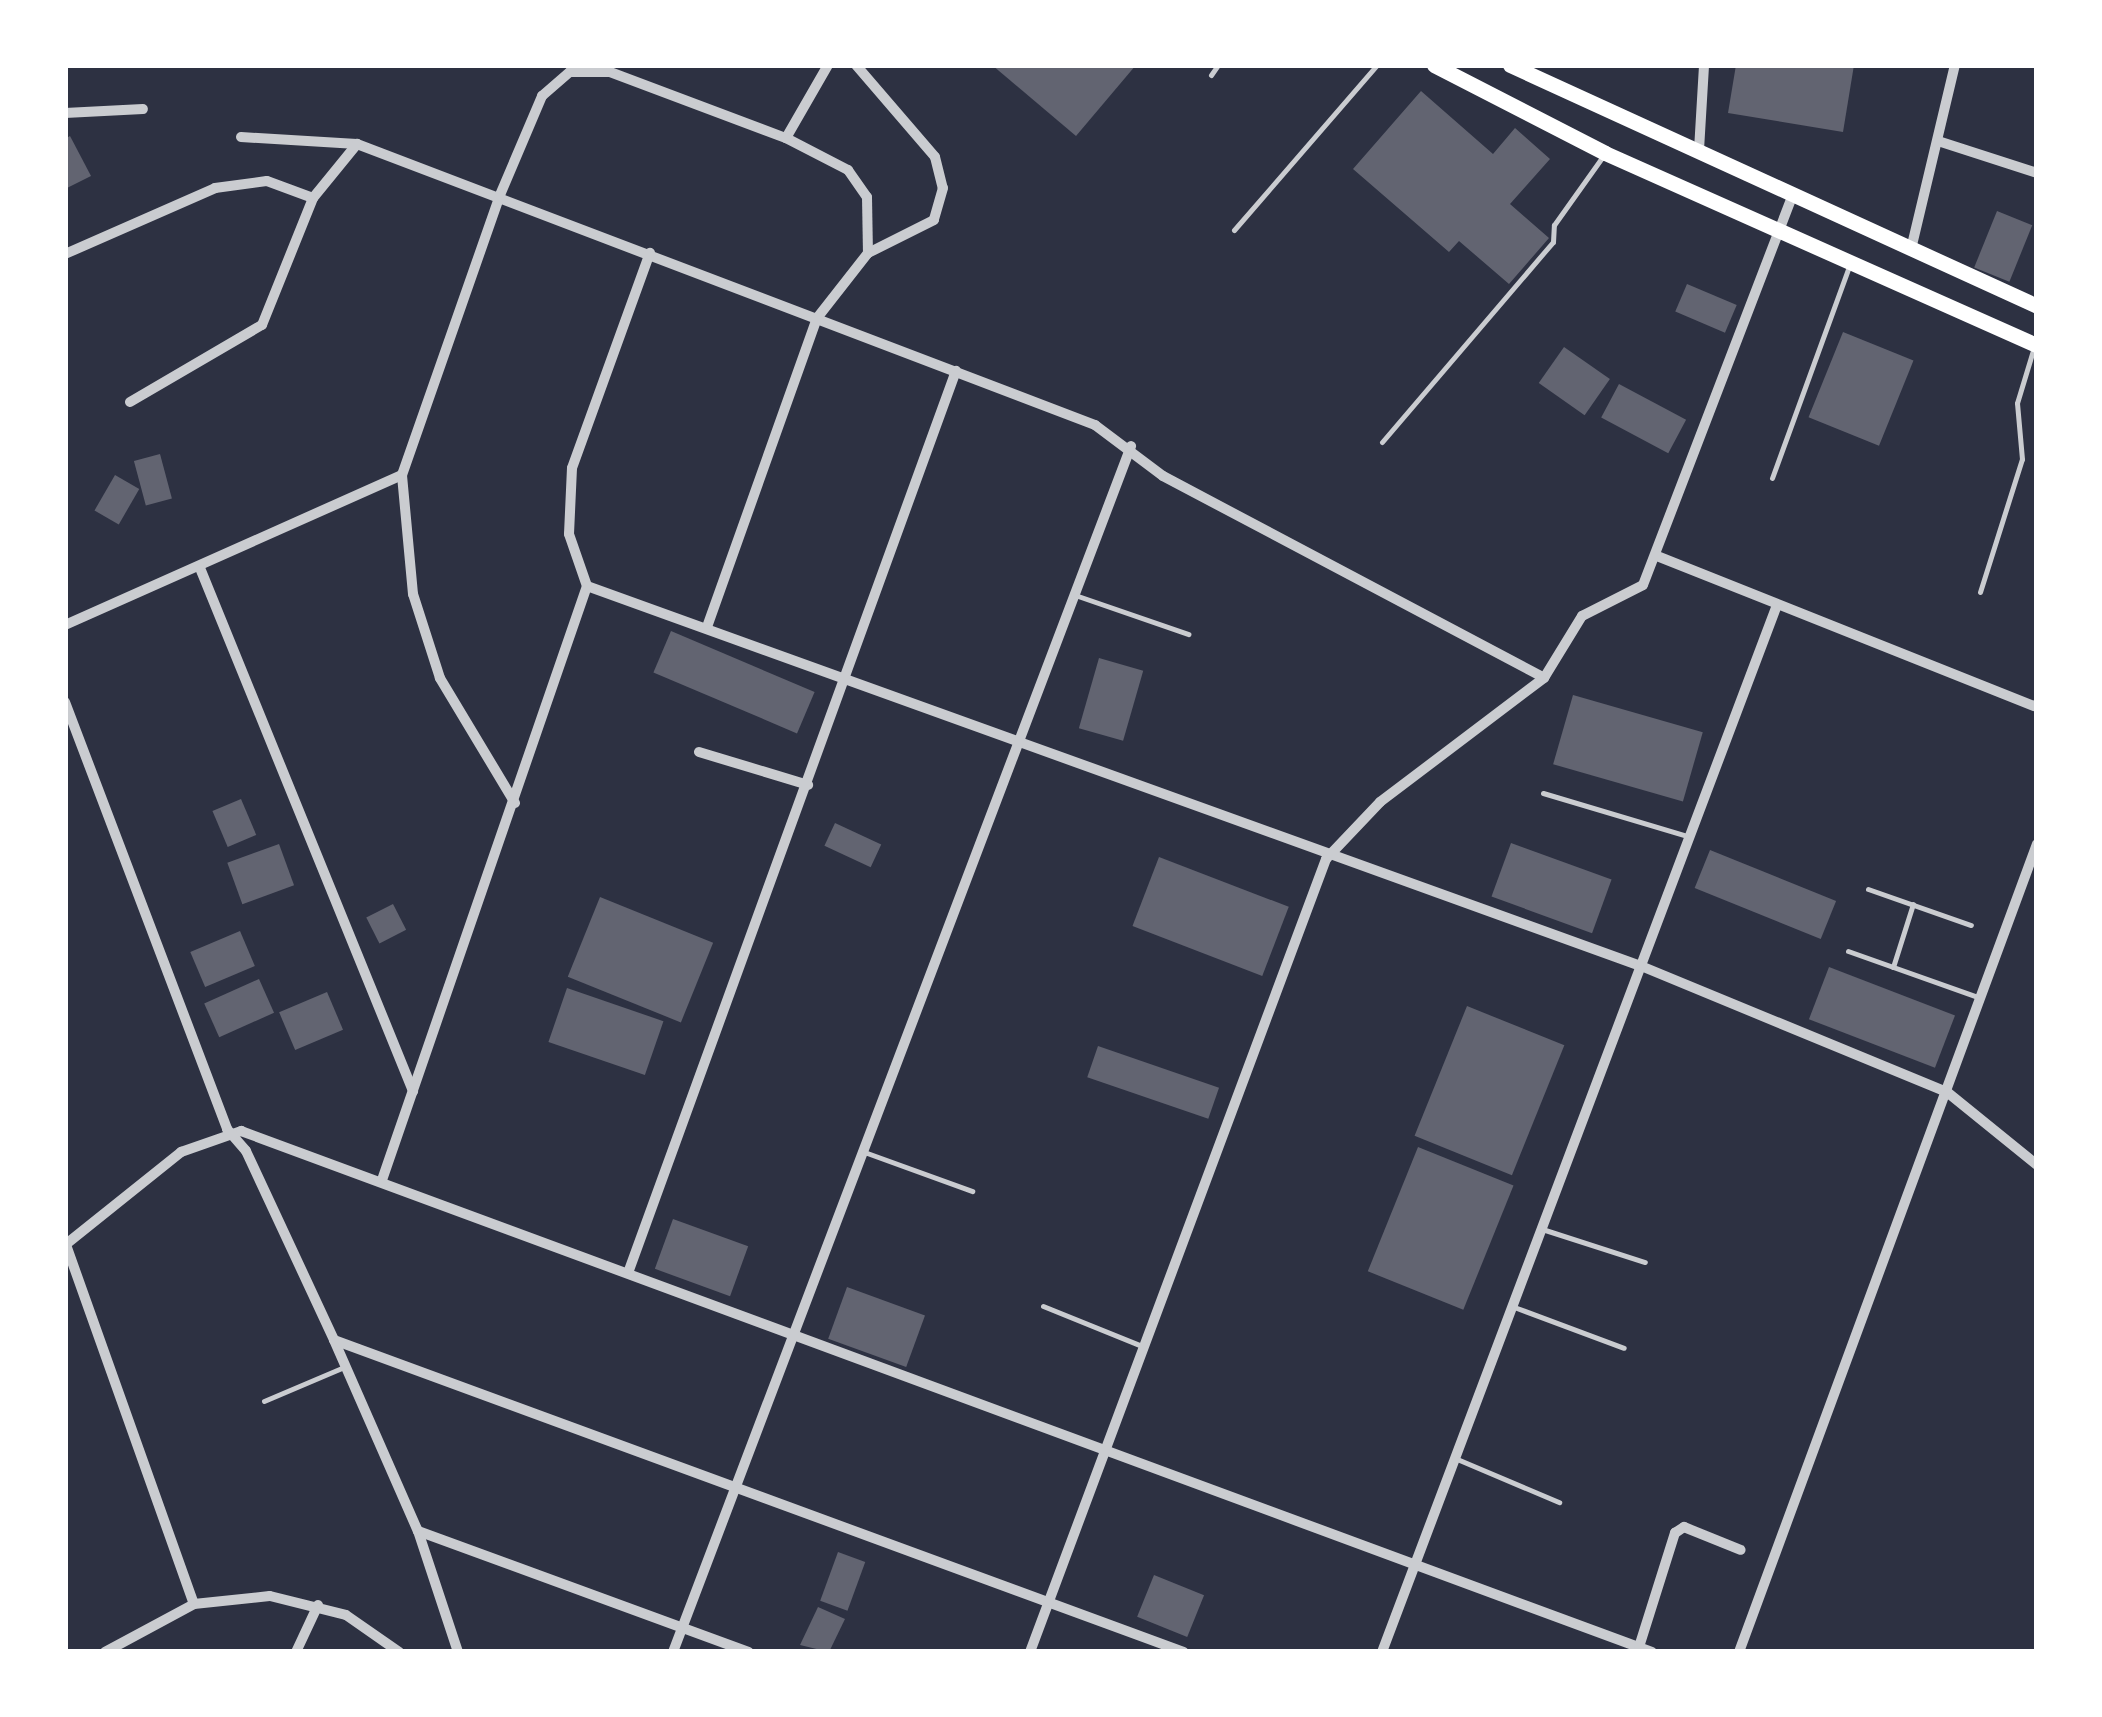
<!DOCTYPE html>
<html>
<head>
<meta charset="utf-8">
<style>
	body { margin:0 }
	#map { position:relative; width:2102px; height:1717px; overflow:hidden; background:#2d3142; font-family:"Asap Condensed",sans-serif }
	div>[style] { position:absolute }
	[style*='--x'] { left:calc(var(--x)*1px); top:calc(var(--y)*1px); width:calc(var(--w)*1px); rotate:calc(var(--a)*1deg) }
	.building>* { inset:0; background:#626471; transform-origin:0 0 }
	.service>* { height:5px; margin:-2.5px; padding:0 2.5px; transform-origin:2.5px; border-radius:2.5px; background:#caccd0 }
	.minor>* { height:10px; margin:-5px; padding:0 5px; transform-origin:5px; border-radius:5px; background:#caccd0 }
	.secondary>* { height:15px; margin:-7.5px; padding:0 7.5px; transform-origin:7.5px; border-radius:7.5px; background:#fff }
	span { translate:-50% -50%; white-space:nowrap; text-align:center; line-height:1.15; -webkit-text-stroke:10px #fff; paint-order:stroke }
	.frame { position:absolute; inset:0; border:68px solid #fff; pointer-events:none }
</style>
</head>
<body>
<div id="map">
	<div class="building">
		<div style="clip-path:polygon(992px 65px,1136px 65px,1076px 136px)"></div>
		<div style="clip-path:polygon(1736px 65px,1854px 65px,1843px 132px,1728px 113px)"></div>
		<div style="clip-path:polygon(1421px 91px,1493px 154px,1515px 128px,1550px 159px,1510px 204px,1549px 238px,1509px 284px,1459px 241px,1449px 252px,1353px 169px)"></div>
		<div style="clip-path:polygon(70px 136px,91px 176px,67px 188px,65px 139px)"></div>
		<div style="left:1997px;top:211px;width:38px;height:61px;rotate:22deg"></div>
		<div style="left:1687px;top:284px;width:54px;height:30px;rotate:23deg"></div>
		<div style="left:1843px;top:332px;width:76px;height:92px;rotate:22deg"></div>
		<div style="left:1564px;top:347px;width:56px;height:44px;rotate:35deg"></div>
		<div style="left:1619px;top:384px;width:76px;height:38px;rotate:28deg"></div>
		<div style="left:160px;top:454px;width:46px;height:27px;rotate:75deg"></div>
		<div style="left:115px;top:475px;width:28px;height:41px;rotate:30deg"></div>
		<div style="left:671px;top:631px;width:156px;height:45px;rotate:23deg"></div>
		<div style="left:1099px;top:658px;width:46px;height:73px;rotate:16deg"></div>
		<div style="left:1573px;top:695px;width:135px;height:72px;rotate:16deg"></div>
		<div style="left:241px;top:799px;width:39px;height:31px;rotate:67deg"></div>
		<div style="left:835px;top:823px;width:51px;height:25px;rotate:25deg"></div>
		<div style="left:1511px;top:843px;width:107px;height:57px;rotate:20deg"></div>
		<div style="left:279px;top:844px;width:44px;height:55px;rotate:70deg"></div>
		<div style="left:1710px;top:850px;width:136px;height:41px;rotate:22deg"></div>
		<div style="left:1159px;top:857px;width:139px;height:74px;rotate:21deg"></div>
		<div style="left:600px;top:897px;width:122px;height:86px;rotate:22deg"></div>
		<div style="left:393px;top:904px;width:29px;height:30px;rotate:63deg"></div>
		<div style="left:240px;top:931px;width:38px;height:54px;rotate:67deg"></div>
		<div style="left:1829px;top:967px;width:135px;height:56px;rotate:21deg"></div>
		<div style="left:259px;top:979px;width:37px;height:60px;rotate:66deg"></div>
		<div style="left:567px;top:988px;width:102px;height:57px;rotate:19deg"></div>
		<div style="left:327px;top:992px;width:41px;height:52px;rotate:67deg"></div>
		<div style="left:1467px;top:1006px;width:105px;height:140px;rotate:22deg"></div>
		<div style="left:1098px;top:1046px;width:128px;height:33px;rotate:19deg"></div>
		<div style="left:1418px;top:1147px;width:103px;height:134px;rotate:22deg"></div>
		<div style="left:673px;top:1219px;width:80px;height:53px;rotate:20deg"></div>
		<div style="left:847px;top:1287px;width:83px;height:55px;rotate:20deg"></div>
		<div style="left:838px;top:1552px;width:29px;height:52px;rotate:20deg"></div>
		<div style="left:1154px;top:1575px;width:54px;height:45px;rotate:22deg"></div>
		<div style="clip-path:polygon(818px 1607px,845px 1619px,829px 1652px,800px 1645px)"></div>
	</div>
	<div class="service">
		<div style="--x:1211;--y:75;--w:12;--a:-55"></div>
		<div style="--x:1234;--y:230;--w:218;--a:-49.1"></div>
		<div style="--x:1382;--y:442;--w:263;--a:-49.5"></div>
		<div style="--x:1553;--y:242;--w:17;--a:-87"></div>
		<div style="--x:1554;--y:225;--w:85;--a:-54.6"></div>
		<div style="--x:1772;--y:478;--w:226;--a:-70"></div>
		<div style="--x:1980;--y:592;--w:139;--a:-72.5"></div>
		<div style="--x:2022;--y:459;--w:56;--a:-95.1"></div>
		<div style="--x:2017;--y:403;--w:59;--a:-73.1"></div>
		<div style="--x:1075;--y:595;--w:120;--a:19"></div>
		<div style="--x:1543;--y:793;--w:150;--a:16.6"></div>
		<div style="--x:1868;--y:889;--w:109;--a:19.3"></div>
		<div style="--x:1848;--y:951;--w:138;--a:19.5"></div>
		<div style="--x:1893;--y:967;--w:66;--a:-72.4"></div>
		<div style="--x:867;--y:1153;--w:112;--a:19.9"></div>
		<div style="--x:1542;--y:1229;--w:108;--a:17.8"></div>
		<div style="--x:1043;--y:1306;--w:107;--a:22"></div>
		<div style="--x:1514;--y:1307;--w:117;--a:20.4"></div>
		<div style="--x:264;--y:1401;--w:87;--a:-23"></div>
		<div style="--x:1457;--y:1459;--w:111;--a:22.9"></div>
	</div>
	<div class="minor">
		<div style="--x:856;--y:65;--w:121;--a:49.3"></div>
		<div style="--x:935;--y:157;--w:32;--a:76"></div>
		<div style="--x:943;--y:188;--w:33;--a:106"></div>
		<div style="--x:934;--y:220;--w:74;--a:153.4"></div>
		<div style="--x:65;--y:113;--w:78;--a:-2.9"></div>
		<div style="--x:241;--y:137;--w:116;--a:3.5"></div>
		<div style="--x:357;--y:144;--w:790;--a:20.84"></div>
		<div style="--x:1095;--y:425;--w:85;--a:36.9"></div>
		<div style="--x:1163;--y:476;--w:431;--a:27.9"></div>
		<div style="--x:786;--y:138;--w:84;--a:-60.1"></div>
		<div style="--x:1938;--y:141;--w:104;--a:17.9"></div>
		<div style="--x:1699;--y:150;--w:85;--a:-86.6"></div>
		<div style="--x:1912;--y:245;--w:185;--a:-76.6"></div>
		<div style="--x:65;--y:254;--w:164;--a:-23.7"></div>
		<div style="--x:215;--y:188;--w:52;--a:-7.7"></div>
		<div style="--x:267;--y:181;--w:49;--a:20.3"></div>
		<div style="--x:130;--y:402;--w:153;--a:-30.3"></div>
		<div style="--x:262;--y:325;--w:137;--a:-68.1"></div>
		<div style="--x:313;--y:198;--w:70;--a:-50.8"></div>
		<div style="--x:1657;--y:556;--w:409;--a:21.7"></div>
		<div style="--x:200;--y:568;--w:565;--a:67.84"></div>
		<div style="--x:587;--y:586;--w:1120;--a:19.83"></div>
		<div style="--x:1641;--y:966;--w:331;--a:22.4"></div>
		<div style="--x:1947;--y:1092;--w:116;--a:39"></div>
		<div style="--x:587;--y:586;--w:55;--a:-109.1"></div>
		<div style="--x:569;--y:534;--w:66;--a:-87.4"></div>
		<div style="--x:572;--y:468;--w:229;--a:-70.1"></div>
		<div style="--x:65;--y:625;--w:369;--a:-24"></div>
		<div style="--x:65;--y:702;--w:457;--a:69.2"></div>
		<div style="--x:227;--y:1129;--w:29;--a:49"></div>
		<div style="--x:246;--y:1151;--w:208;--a:65"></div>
		<div style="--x:334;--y:1340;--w:209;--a:66.3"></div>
		<div style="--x:418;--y:1531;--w:127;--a:71.7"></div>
		<div style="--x:699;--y:752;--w:114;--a:16.8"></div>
		<div style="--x:515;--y:803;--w:146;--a:-121"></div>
		<div style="--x:440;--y:678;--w:88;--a:-107.8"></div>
		<div style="--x:413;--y:594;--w:120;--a:-95.3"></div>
		<div style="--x:402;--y:475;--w:297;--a:-70.7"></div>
		<div style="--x:500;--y:195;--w:108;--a:-67"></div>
		<div style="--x:542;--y:96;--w:37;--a:-41"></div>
		<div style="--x:570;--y:72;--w:40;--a:0"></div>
		<div style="--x:610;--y:72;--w:188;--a:20.6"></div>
		<div style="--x:786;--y:138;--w:70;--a:27.3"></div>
		<div style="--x:848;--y:170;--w:33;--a:55"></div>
		<div style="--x:867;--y:197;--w:56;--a:89"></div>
		<div style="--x:868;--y:253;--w:83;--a:128.1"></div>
		<div style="--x:817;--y:318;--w:328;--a:109.6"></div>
		<div style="--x:382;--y:1180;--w:628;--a:-70.96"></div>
		<div style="--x:65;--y:1242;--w:384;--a:70.4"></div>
		<div style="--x:65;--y:1245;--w:149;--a:-38.7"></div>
		<div style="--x:181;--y:1152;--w:64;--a:-19.3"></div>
		<div style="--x:241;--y:1131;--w:1504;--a:20.27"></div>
		<div style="--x:628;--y:1273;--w:960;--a:-70.02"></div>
		<div style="--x:334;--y:1340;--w:905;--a:20.16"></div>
		<div style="--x:418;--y:1531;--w:352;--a:20.1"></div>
		<div style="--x:1639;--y:1647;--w:120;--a:-72.5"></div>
		<div style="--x:1675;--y:1533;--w:11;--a:-34"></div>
		<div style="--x:1684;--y:1527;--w:61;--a:22"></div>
		<div style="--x:105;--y:1652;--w:101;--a:-28.3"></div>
		<div style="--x:194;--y:1604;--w:76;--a:-6"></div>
		<div style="--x:270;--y:1596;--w:78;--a:14"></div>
		<div style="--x:346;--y:1615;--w:65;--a:34.9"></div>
		<div style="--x:296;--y:1652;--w:52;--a:-64.9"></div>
		<div style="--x:673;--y:1652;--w:1290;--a:-69.2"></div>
		<div style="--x:1030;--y:1652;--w:846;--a:-69.53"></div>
		<div style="--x:1326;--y:859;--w:79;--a:-46.5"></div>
		<div style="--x:1380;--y:802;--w:206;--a:-37.1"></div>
		<div style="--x:1544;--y:678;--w:73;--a:-58.5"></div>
		<div style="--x:1582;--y:616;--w:68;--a:-26.9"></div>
		<div style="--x:1643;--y:585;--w:419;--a:-69"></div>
		<div style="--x:1382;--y:1652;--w:1119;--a:-69.33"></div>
		<div style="--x:1739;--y:1652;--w:861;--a:-69.76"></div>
	</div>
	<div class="secondary">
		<div style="--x:1434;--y:65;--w:192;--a:27.2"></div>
		<div style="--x:1605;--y:153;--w:473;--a:24"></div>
		<div style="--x:1510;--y:65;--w:579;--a:24.57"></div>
	</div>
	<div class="frame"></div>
</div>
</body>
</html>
